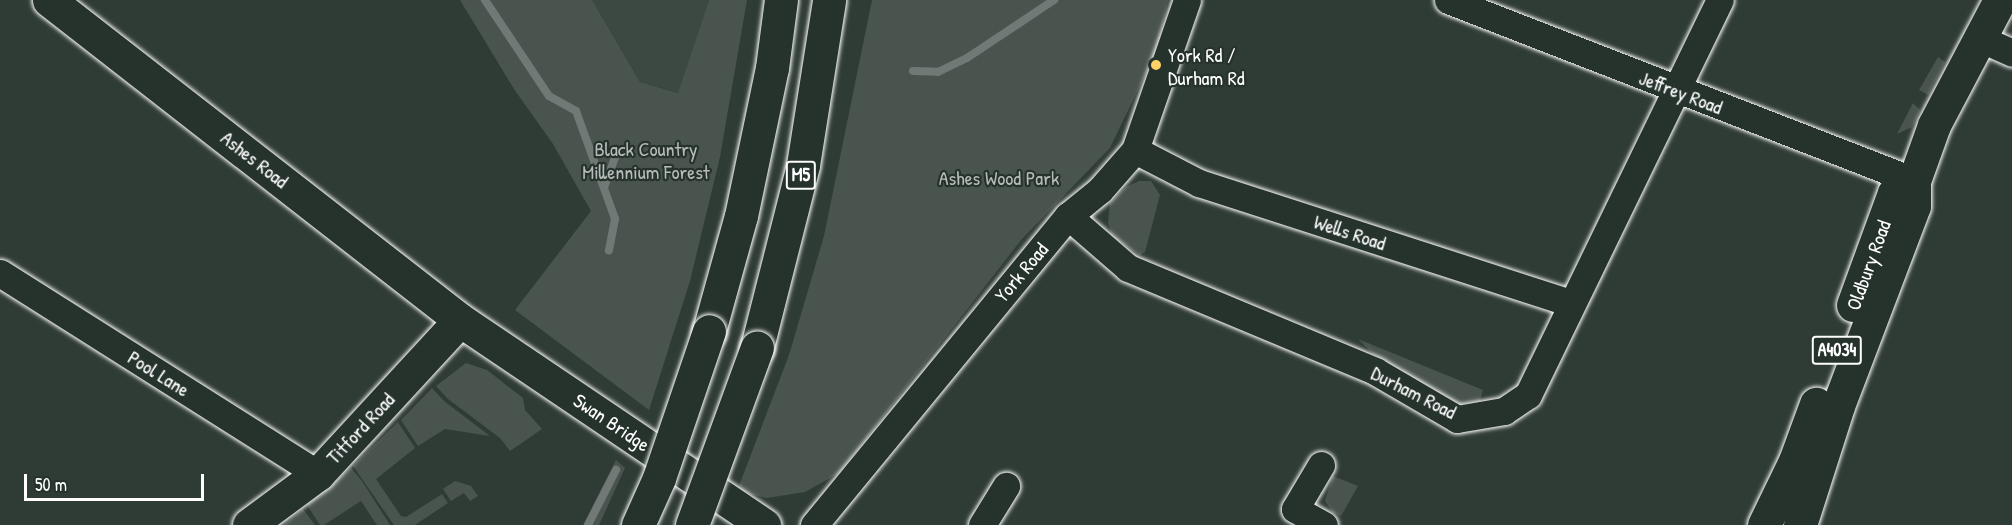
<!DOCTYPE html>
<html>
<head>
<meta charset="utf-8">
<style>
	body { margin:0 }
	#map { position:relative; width:2012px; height:525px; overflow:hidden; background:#2f3b35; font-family:"Patrick Hand",sans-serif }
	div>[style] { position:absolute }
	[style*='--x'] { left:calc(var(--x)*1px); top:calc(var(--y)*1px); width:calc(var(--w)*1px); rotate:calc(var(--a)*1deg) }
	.built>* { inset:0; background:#3c4842 }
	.green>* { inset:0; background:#4a544f }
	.stream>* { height:8px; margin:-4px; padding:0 4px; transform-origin:4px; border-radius:4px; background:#707975 }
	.roads { filter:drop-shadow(0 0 2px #fff) drop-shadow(0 0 2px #fff) }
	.street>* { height:27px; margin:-13.5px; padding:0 13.5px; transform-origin:13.5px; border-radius:13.5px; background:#26332d }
	.secondary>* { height:33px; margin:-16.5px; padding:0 16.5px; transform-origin:16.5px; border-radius:16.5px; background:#26332d }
	.primary>* { height:33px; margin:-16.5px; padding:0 16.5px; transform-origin:16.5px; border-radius:16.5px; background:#26332d }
	.highway>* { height:33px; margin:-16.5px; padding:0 16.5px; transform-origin:16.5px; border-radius:16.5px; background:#26332d }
	.bridges { filter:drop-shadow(0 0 2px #fff) drop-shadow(0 0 2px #fff) }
	.highway-bridge>* { height:33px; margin:-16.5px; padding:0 16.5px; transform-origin:16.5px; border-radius:16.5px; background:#26332d }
	.dots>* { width:16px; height:16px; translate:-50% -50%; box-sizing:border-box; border:3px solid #26332d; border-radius:50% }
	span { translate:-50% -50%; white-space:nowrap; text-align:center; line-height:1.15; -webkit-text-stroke:4.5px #26332d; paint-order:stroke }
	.shield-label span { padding:2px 4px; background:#26332d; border:2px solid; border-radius:4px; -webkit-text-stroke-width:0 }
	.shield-label { font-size:18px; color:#fff; font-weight:700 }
	.poi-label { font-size:20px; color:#fff }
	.left { translate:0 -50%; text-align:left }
	.street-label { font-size:20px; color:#fff }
	.park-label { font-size:20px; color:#b7bbb9 }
	.scale { position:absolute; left:24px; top:474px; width:180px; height:27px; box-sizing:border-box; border:3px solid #fff; border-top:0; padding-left:8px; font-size:18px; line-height:21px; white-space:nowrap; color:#fff; -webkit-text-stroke:4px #26332d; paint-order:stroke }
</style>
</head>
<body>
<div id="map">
	<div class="built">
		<div style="clip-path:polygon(592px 0,709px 0,679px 93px,640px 82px)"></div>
	</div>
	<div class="green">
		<div style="clip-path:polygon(460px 0,592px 0,640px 82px,678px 93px,709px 0,747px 0,720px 157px,690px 281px,649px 410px,515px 310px,591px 211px,553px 144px,514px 89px)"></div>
		<div style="clip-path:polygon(872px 0,1168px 0,1157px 50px,1110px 148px,1022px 239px,839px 473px,805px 492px,767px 498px,737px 491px,789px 355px,824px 236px)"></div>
		<div style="clip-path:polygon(1938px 57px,1945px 62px,1928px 95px,1919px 90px)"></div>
		<div style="clip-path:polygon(1913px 103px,1920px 110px,1912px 127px,1897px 134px)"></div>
		<div style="clip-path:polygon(1139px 181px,1151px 181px,1160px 195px,1145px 252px,1140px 255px,1112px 236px,1108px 223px,1110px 203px,1126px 187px)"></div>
		<div style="clip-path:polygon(1358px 339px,1483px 390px,1480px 401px,1461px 404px,1445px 397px,1373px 354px)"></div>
		<div style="clip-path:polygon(466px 363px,487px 370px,523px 398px,525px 410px,542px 429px,510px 451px,500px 438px,448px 399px,436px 386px)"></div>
		<div style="clip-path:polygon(432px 388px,444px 401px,490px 436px,445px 429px,418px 446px,401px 420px)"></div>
		<div style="clip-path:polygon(398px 422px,415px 448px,376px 479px,401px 516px,406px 517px,442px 494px,448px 503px,415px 525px,394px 525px,353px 466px)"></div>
		<div style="clip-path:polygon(616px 460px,625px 468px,599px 525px,583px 525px)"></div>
		<div style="clip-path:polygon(351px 468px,362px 481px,390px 525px,377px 525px,361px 501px,324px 525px,320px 525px,307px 505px)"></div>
		<div style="clip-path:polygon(1333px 476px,1358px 486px,1341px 516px,1332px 512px,1325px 501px)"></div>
		<div style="clip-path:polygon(455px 481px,471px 486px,478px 496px,470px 501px,464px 493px,451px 501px,443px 489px)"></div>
		<div style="clip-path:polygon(303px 509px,315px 525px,284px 525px)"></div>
	</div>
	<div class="stream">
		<div style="--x:485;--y:0;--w:115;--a:56.3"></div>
		<div style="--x:549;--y:96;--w:31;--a:29"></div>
		<div style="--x:576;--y:111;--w:115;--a:70.1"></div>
		<div style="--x:615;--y:219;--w:32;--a:101"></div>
		<div style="--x:913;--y:71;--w:25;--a:2"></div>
		<div style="--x:938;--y:72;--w:32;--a:-26"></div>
		<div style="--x:967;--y:58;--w:105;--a:-33.7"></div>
		<div style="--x:605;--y:185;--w:32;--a:-70"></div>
		<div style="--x:588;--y:525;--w:62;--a:-63"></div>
	</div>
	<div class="roads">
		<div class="street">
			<div style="--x:1448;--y:0;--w:500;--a:21.2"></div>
			<div style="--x:1979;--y:38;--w:36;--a:24"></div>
			<div style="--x:1135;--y:150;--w:72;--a:27.3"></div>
			<div style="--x:1199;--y:183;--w:390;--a:17.9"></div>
			<div style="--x:1068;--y:216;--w:79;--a:40.9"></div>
			<div style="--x:1128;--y:268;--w:268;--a:22.6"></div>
			<div style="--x:1375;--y:371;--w:95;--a:30.3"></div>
			<div style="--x:1457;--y:419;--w:48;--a:-9.7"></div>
			<div style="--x:1504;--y:411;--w:29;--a:-34"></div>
			<div style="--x:1528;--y:395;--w:439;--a:-64.1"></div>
			<div style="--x:0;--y:273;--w:376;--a:32.3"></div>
			<div style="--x:1321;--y:465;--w:51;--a:120.6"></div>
			<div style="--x:1295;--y:509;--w:33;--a:29"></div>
			<div style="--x:814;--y:525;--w:400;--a:-50.6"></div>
			<div style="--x:1068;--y:216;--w:41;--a:-39.1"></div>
			<div style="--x:1100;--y:190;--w:53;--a:-48.8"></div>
			<div style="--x:1135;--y:150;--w:159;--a:-70.9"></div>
			<div style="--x:982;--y:525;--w:46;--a:-58.4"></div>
		</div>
		<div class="secondary">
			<div style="--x:49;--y:0;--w:521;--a:37.9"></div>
			<div style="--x:460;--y:320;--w:367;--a:34"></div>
			<div style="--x:249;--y:525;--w:86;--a:-36.5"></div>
			<div style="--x:318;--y:474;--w:209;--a:-47.3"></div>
		</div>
		<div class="primary">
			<div style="--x:1853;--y:305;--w:119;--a:-69.9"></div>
			<div style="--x:1894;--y:193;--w:23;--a:-31"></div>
			<div style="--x:1764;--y:525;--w:71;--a:-64.2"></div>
			<div style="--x:1795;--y:461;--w:61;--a:-69.8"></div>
			<div style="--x:1800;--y:525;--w:125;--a:-72.3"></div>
			<div style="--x:1838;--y:406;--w:214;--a:-69.2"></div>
			<div style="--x:1914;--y:206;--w:25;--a:-90"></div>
			<div style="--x:1914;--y:181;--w:59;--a:-70.3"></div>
			<div style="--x:1934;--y:125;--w:141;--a:-62.2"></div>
		</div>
		<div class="highway">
			<div style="--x:709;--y:331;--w:119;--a:-74.5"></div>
			<div style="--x:741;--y:216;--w:151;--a:-78.2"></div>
			<div style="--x:772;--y:68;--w:69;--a:-82.5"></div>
			<div style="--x:757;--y:347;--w:188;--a:-75.8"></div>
			<div style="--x:803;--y:165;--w:167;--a:-81"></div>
		</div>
	</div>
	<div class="bridges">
		<div class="highway-bridge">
			<div style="--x:638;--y:525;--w:51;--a:-65.9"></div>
			<div style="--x:659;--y:478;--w:155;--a:-71.2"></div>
			<div style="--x:692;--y:525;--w:189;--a:-69.9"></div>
		</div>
	</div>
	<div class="dots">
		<div style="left:1156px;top:65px;background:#ffd166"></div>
	</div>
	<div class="shield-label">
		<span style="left:801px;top:175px">M5</span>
		<span style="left:1837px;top:350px">A4034</span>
	</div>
	<div class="poi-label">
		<span class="left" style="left:1168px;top:66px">York Rd /<br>Durham Rd</span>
	</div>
	<div class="street-label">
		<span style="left:1681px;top:92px;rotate:21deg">Jeffrey Road</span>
		<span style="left:255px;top:159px;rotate:38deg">Ashes Road</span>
		<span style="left:1350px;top:232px;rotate:18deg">Wells Road</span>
		<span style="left:1868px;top:265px;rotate:-70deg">Oldbury Road</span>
		<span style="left:1021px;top:272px;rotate:-50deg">York Road</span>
		<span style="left:159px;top:373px;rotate:32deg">Pool Lane</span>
		<span style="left:1414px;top:392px;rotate:27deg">Durham Road</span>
		<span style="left:612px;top:422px;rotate:34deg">Swan Bridge</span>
		<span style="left:360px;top:428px;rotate:-47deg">Titford Road</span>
	</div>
	<div class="park-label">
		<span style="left:646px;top:160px">Black Country<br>Millennium Forest</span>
		<span style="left:999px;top:177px">Ashes Wood Park</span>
	</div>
	<div class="scale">50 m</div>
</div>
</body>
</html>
